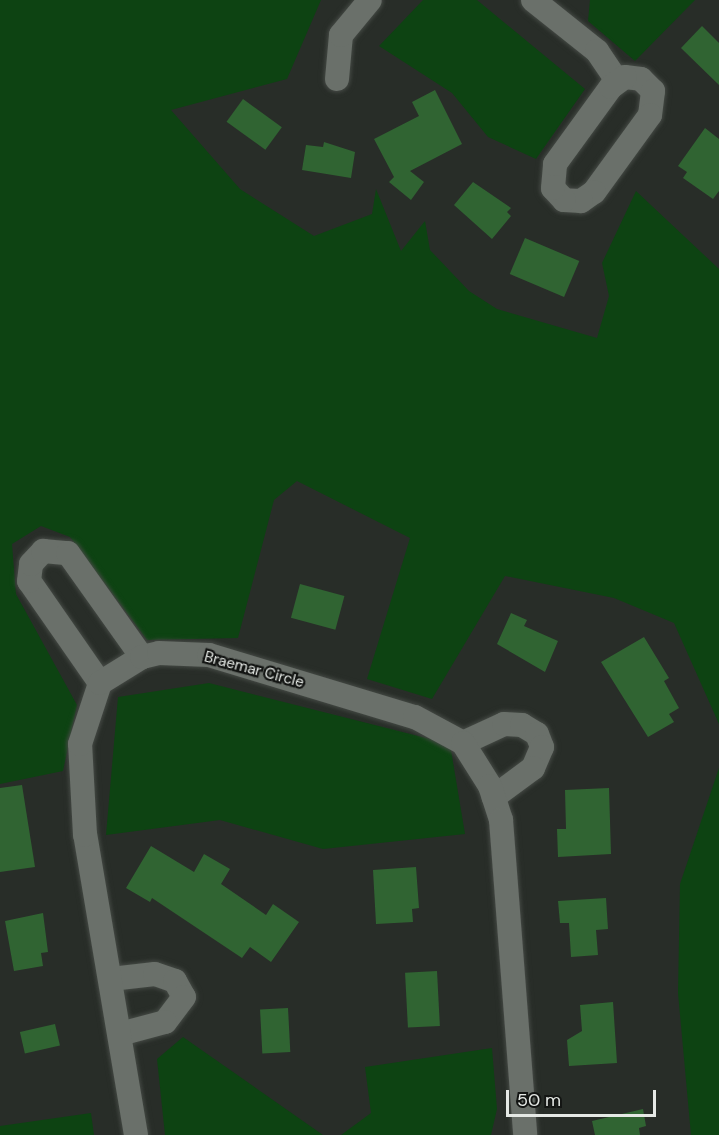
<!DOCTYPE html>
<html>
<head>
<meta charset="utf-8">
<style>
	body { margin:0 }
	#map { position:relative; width:719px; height:1135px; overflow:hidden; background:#282d28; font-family:"DM Sans",sans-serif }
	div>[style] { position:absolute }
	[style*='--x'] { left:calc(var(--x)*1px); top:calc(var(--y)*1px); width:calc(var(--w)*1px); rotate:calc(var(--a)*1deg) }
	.green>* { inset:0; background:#0d4312 }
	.building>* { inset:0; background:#306432; transform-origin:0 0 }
	.roads { filter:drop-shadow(0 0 2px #444944) drop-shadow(0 0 2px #444944) }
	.street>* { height:24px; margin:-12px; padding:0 12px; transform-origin:12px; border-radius:12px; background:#6a706a }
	span { translate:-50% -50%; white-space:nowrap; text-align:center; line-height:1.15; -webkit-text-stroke:4.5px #131513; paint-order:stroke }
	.street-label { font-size:15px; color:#e5e9e5 }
	.scale { position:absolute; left:506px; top:1090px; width:150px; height:27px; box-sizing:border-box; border:3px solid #e5e9e5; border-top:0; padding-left:8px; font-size:18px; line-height:21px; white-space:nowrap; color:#e5e9e5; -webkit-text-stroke:4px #131513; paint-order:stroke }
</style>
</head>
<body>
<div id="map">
	<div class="green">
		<div style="clip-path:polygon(0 0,321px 0,287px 79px,171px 110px,240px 189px,314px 236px,372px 214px,376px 189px,401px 251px,425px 221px,430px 250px,469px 291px,497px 309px,597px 338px,609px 296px,602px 263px,636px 191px,719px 269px,719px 724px,674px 623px,614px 598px,505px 576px,432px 699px,367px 679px,410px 538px,297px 481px,274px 500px,238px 638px,147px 640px,70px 537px,41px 526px,12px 544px,16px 594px,77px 705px,63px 771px,0 784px)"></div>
		<div style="clip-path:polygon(423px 0,477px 0,585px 89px,536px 159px,488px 137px,452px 93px,379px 46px)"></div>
		<div style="clip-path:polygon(590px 0,695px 0,635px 61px,588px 21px)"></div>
		<div style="clip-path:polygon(209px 683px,450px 744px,465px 834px,323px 849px,220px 820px,106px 835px,118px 697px)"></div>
		<div style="clip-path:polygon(719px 768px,719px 1135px,691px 1135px,678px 993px,680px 884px)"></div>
		<div style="clip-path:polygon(183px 1037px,323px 1135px,165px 1135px,157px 1059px)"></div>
		<div style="clip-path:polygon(492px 1048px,497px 1109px,491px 1135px,341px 1135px,371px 1113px,365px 1067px)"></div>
		<div style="clip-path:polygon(91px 1113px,94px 1135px,0 1135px,0 1126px)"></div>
	</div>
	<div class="building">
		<div style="clip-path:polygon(702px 26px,719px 43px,719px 85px,681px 48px)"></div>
		<div style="clip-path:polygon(435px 90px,462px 144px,410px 171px,424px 182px,411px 200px,389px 182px,394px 177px,374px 139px,419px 116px,412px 102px)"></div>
		<div style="left:243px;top:99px;width:48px;height:28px;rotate:36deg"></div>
		<div style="clip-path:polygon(705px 128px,719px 139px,719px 191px,713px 199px,683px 178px,687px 172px,678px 166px)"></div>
		<div style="clip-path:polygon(324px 142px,355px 152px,351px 178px,302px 170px,306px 145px,323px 147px)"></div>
		<div style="clip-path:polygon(473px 182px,511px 208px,507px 212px,511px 216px,492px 239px,454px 205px)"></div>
		<div style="left:525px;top:238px;width:59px;height:39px;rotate:23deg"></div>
		<div style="left:300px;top:584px;width:46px;height:35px;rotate:15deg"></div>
		<div style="clip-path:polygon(511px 613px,527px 620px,524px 626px,558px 641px,545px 672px,497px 644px)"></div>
		<div style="clip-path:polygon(644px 637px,669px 678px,664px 681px,679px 708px,669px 714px,674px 722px,648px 737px,601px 662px)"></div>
		<div style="clip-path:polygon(22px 785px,35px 867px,0 872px,0 788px)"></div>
		<div style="clip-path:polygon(609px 788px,611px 854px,558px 857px,557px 829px,566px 829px,565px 790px)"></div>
		<div style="clip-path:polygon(151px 846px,194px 872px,204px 854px,230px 869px,221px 884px,266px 915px,273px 904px,299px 922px,271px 962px,250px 947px,242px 958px,152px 898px,150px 902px,126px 888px)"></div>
		<div style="clip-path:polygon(416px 867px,419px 908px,412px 909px,413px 922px,376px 924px,373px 870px)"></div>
		<div style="clip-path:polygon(606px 898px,608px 929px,596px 930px,598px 955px,571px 957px,569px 923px,560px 923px,558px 901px)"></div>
		<div style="clip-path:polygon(43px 913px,48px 952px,41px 953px,43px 966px,14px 971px,5px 921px)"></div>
		<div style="left:437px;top:971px;width:55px;height:32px;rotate:87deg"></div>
		<div style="clip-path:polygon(613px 1002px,617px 1063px,569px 1066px,567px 1040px,582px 1031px,580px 1005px)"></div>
		<div style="left:288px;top:1008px;width:44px;height:28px;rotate:87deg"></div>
		<div style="left:55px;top:1024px;width:22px;height:36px;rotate:77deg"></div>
		<div style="clip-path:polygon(643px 1109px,646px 1126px,639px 1128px,640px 1135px,595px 1135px,592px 1121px)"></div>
	</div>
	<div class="roads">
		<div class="street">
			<div style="--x:533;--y:0;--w:82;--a:38.6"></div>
			<div style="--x:597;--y:51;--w:36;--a:56"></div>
			<div style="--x:625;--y:77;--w:16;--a:7"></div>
			<div style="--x:641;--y:79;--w:17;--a:45"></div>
			<div style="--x:653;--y:91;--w:24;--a:97"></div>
			<div style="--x:650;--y:115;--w:95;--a:126"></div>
			<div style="--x:594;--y:192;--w:16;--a:145"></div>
			<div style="--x:581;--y:201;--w:17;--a:-177"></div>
			<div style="--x:564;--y:200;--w:16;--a:-133"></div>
			<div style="--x:553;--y:188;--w:24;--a:-85"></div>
			<div style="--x:555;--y:164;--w:95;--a:-54"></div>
			<div style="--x:611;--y:87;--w:17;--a:-36"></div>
			<div style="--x:337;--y:79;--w:44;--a:-84.8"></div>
			<div style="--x:341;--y:35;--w:45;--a:-50.4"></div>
			<div style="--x:100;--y:683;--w:124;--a:-124.8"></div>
			<div style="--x:29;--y:581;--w:17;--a:-83"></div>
			<div style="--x:31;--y:564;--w:18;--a:-47"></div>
			<div style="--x:43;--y:551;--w:25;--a:5"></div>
			<div style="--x:68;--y:553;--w:128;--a:54.6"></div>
			<div style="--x:463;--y:743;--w:45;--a:-24.9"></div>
			<div style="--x:504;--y:724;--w:18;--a:3"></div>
			<div style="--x:522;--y:725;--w:17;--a:31"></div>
			<div style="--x:537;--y:734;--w:14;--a:69"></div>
			<div style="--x:542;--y:747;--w:23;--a:113"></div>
			<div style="--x:533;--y:768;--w:49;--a:143.4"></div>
			<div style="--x:111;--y:979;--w:44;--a:-6.5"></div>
			<div style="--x:155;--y:974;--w:21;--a:19"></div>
			<div style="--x:175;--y:981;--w:18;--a:61"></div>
			<div style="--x:184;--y:997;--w:31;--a:127"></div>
			<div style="--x:165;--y:1022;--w:47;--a:165.1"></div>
			<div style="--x:136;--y:1135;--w:304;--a:-99.6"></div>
			<div style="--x:85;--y:835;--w:91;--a:-93.1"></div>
			<div style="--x:80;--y:744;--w:64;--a:-71.8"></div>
			<div style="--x:100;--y:683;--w:49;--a:-31.8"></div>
			<div style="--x:142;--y:657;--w:17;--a:-13"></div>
			<div style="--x:159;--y:653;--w:50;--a:2.3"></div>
			<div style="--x:209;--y:655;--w:215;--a:16.8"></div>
			<div style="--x:415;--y:717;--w:55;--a:28.4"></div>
			<div style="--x:463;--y:743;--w:51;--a:57.9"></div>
			<div style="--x:490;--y:786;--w:36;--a:72"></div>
			<div style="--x:501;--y:820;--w:316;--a:85.6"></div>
		</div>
	</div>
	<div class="street-label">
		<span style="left:254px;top:670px;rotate:15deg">Braemar Circle</span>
	</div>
	<div class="scale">50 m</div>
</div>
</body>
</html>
